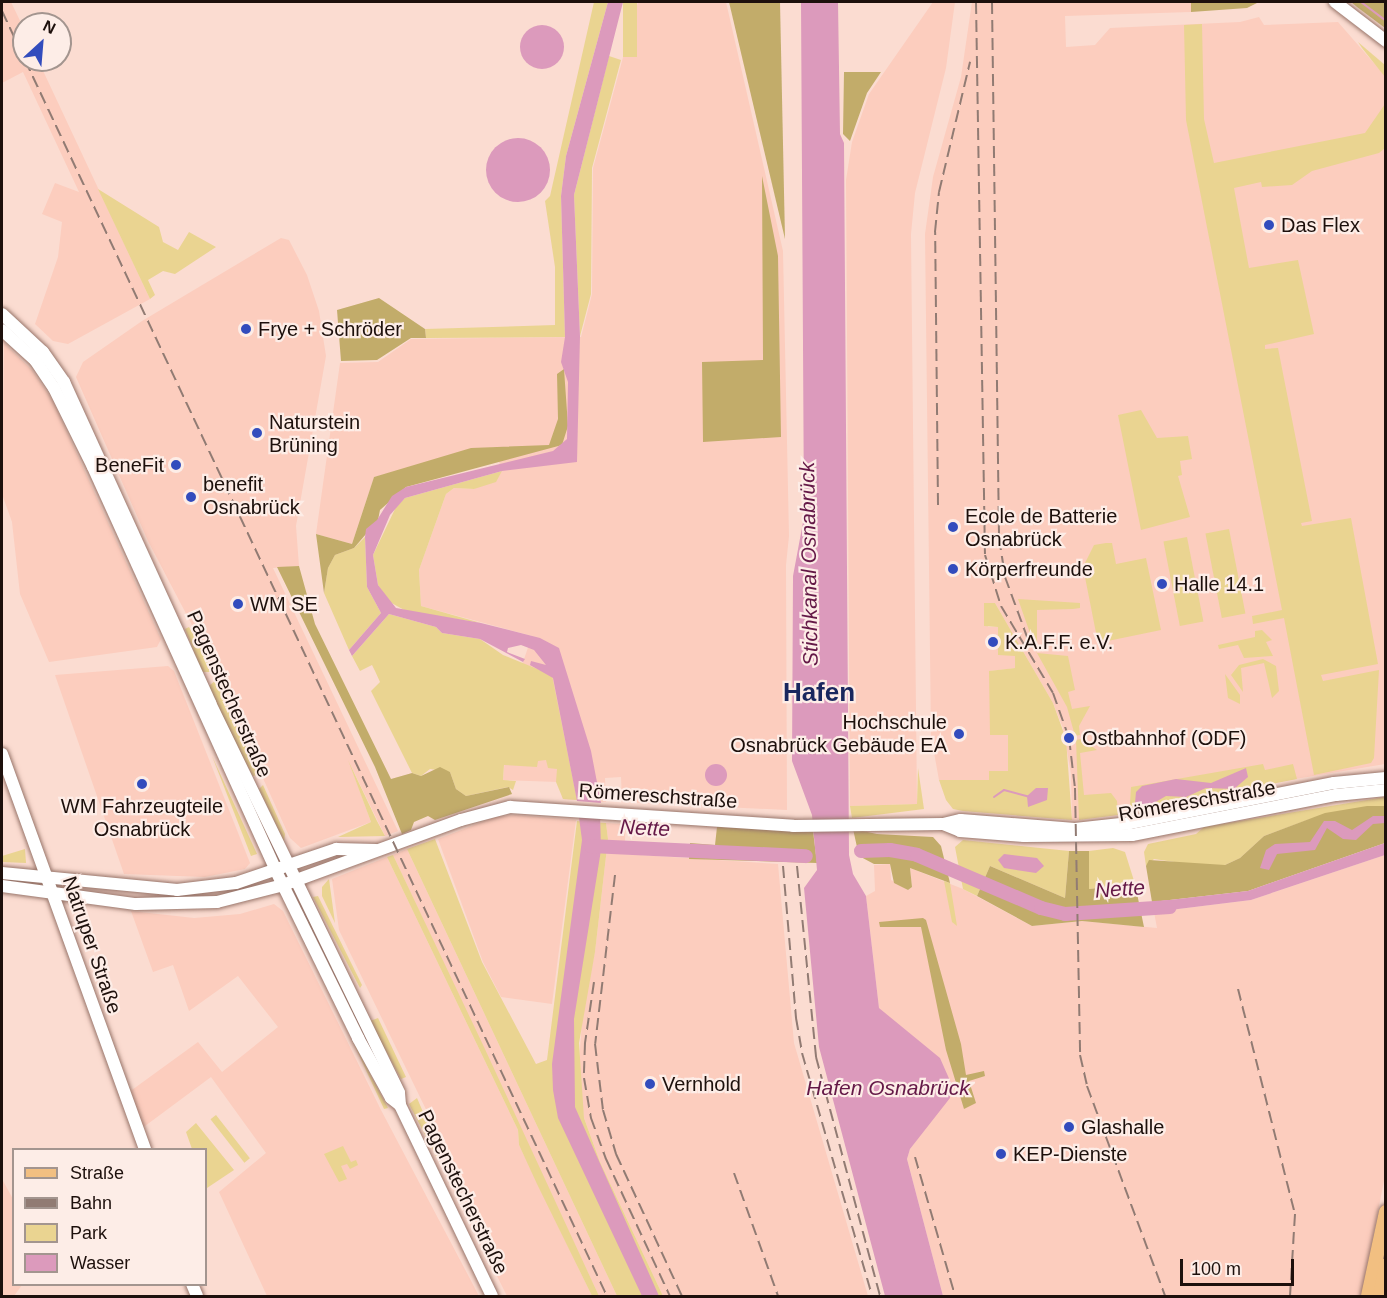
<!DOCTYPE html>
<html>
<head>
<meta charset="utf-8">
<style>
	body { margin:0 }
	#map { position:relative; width:1387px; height:1298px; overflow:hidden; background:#fbdcd1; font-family:Arial,sans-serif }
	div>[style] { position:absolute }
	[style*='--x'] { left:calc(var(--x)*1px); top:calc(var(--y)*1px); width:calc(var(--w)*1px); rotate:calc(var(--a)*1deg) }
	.built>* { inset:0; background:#fccdbe }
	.green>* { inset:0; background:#ead491; transform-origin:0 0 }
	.forest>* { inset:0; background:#c2ac6a }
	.water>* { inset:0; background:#dc9abc }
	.round { border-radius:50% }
	.stream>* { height:2px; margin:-1px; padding:0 1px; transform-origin:1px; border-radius:1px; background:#dc9abc }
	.river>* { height:14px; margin:-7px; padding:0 7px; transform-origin:7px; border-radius:7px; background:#dc9abc }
	.roads { filter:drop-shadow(0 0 2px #98756a) drop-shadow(0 0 2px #98756a) }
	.secondary>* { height:12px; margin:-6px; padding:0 6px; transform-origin:6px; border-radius:6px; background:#fff }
	.primary>* { height:14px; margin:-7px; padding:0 7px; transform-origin:7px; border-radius:7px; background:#f2bf81 }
	.rail>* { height:2px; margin-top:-1px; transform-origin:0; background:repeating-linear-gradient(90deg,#917b73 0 12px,transparent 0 18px) }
	.dots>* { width:16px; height:16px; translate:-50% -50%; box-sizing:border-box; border:3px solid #fdede7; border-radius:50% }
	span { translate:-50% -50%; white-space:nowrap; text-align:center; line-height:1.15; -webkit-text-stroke:4.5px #fdede7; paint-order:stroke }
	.poi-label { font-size:20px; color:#1d100c }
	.left { translate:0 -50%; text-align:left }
	.right { translate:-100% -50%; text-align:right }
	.street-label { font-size:20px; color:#1d100c }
	.water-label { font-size:21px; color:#641847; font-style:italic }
	.district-label { font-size:26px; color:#19275e; font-weight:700 }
	.frame { position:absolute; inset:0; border:3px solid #1d100c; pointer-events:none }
	.legend { position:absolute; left:12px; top:1148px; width:195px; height:138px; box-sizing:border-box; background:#fdede7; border:2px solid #a3958f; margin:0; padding:8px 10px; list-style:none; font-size:18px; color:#1d100c }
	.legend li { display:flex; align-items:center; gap:12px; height:30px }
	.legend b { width:30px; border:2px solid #a3958f }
	.north { position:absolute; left:12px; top:12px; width:60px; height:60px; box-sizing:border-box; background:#fdede7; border:2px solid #a3958f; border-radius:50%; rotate:26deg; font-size:16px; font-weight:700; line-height:24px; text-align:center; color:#1d100c }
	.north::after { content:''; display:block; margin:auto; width:21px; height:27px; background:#324cbd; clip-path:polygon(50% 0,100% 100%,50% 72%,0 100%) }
	.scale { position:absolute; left:1180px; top:1259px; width:114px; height:27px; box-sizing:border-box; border:3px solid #1d100c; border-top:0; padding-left:8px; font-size:18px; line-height:21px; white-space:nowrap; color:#1d100c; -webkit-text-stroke:4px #fdede7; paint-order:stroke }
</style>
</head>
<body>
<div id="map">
	<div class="built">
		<div style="clip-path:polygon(2px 2px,11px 2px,24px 29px,24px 60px,38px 60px,150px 299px,68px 344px,53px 341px,35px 324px,58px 257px,62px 222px,42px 214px,55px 183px,79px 192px,23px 72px,2px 83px)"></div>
		<div style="clip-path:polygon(638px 2px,726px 2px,783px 251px,789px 536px,786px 565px,787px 810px,622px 802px,621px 777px,605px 778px,606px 802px,563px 799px,558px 782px,503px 780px,512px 678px,523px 662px,532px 636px,421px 606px,419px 570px,446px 494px,454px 488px,474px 489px,502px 471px,494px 447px,374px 477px,352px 544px,316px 534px,340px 363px,378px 362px,411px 339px,581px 337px,592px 294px,593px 168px)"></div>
		<div style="clip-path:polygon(933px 2px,955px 2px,946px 68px,915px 193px,911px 234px,917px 804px,850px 806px,846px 180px,852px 142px,869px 94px)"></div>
		<div style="clip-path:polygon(972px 2px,1191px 2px,1191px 12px,1065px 16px,1066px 47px,1095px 45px,1110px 28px,1240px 22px,1259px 17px,1264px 25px,1338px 22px,1386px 77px,1385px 764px,1218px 792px,1118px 815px,1072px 820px,1071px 774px,1063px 728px,1053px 703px,995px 603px,984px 604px,988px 627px,998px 627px,1015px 655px,1015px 668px,990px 671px,990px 734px,1008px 735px,1008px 772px,989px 780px,939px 780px,931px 736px,925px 234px,933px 177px,961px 77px)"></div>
		<div style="clip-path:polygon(281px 238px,289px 240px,307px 275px,319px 311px,326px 356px,296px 526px,299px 566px,273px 568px,398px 831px,385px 836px,349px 762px,371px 822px,301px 848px,290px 838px,204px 648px,148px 541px,76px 377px,83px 362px,142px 321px)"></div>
		<div style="clip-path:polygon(4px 343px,32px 370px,53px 401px,161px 639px,157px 647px,49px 662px,20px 594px,12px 522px,2px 494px)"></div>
		<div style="clip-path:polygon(168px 666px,174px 671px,250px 863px,245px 869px,205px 877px,124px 874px,55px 675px)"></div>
		<div style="clip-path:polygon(515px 815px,576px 820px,552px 1004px,501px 997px,483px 962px,438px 839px,495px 817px)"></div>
		<div style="clip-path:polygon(606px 823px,626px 824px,624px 854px,778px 864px,794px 1043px,868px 1296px,663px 1296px,600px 1162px,584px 1118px,578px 1077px,583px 1006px,595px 952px,608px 839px)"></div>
		<div style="clip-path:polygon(407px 849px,617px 1296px,599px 1296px,590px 1277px,393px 855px)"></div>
		<div style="clip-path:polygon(1385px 855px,1385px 1176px,1361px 1296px,943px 1296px,907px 1159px,910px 1149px,951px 1092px,879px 1008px,866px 896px,875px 891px,874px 865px,890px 864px,891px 880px,908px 890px,912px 887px,910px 868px,963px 889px,1032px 926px,1082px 921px,1157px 928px,1154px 912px,1251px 900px)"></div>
		<div style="clip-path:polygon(387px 857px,518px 1130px,519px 1145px,592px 1296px,507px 1296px,491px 1264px,434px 1126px,339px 930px,332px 879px)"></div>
		<div style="clip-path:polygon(274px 904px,283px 911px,381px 1110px,479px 1296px,267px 1296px,219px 1192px,266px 1153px,211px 1077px,137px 1132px,125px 1095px,198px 1042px,222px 1072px,278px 1027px,238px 976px,189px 1011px,173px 965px,153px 972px,131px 911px,194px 918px,240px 914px)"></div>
		<div style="clip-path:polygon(2px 1179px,13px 1199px,14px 1284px,22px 1285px,14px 1296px,2px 1296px)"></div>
	</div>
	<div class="green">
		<div style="clip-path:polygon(594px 2px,608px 2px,566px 156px,561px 196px,565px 337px,426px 338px,425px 329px,555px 325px,555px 267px,545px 201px,550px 196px)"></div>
		<div style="left:623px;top:2px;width:14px;height:55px"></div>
		<div style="clip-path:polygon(1202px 24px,1204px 119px,1214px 163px,1365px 133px,1385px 104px,1385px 148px,1379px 153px,1312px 171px,1292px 185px,1262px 187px,1261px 182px,1234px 188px,1249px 268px,1298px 260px,1314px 334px,1265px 345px,1265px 349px,1278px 348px,1312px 521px,1301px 523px,1302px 526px,1351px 518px,1378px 664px,1321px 675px,1323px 681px,1379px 670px,1374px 758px,1371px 763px,1314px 775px,1284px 618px,1253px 624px,1252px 616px,1282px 610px,1186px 120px,1184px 25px)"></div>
		<div style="clip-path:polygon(1358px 42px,1385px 65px,1385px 77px,1362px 48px)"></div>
		<div style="clip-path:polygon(609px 56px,621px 60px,592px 168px,591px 294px,580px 336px,574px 195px)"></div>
		<div style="clip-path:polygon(98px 189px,159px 227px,163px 242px,178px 250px,189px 232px,216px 247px,175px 274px,163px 271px,148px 280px,155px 295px,150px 299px)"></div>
		<div style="clip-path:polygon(1141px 410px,1157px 438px,1188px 436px,1192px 459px,1180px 461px,1182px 475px,1178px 476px,1190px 517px,1141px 530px,1118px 415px)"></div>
		<div style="clip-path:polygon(502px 471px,496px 482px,474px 489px,454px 488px,446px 494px,419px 570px,421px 606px,481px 623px,406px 611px,388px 601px,378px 585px,373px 555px,396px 507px,405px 498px)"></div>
		<div style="left:1229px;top:529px;width:86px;height:24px;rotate:79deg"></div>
		<div style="clip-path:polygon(365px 537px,367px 587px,381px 613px,349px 650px,324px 593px,328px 568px,335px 555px,354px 548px)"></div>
		<div style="left:1187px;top:537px;width:86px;height:24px;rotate:79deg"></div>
		<div style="clip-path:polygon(1106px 543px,1112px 543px,1116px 564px,1146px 558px,1161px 630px,1098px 643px,1083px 567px,1094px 545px)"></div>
		<div style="clip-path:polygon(1018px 599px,1080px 603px,1080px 608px,1073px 609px,1037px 610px,1037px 653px,1068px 656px,1075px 690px,1068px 692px,1072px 709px,1090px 706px,1079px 726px,1080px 735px,1075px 736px,1067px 707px,1037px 653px)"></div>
		<div style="clip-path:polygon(984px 603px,995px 603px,1053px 703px,1066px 739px,1072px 820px,963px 811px,953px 809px,946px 800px,939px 780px,989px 780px,989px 771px,1008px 771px,1008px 735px,990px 735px,989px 671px,1015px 668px,1015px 656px,998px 655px,998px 627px,984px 626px)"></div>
		<div style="clip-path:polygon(389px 614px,436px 627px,442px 633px,480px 639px,503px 655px,552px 675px,577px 800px,563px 799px,556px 782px,557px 769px,548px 768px,546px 760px,538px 761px,537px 767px,504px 765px,503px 780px,516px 781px,513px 790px,508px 787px,466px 796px,456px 789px,450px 772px,430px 769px,421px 776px,412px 773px,371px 691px,380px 682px,375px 671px,372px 665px,360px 671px,352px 656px)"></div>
		<div style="clip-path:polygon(189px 627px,202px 650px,212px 672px,202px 672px,185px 629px)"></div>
		<div style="clip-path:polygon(1262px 630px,1272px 640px,1266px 642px,1273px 656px,1244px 658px,1238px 645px,1219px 649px,1218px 645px,1255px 637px,1255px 631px)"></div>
		<div style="clip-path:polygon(1263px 659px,1276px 666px,1279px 691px,1272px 698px,1264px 663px,1241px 668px,1243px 692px,1231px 675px,1239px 665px)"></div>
		<div style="clip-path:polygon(1225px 674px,1240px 695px,1240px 704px,1228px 698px)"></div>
		<div style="clip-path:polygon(216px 680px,259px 775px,253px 776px,221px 716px,209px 686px)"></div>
		<div style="clip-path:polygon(1081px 739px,1097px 750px,1080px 753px,1084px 795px,1111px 793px,1117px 801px,1118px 815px,1079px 820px,1076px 740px)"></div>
		<div style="clip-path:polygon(212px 756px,257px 854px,251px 856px)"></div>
		<div style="clip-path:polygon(348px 760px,377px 821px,385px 836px,338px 837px,371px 822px)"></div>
		<div style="clip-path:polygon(1263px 764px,1265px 770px,1293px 764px,1297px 779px,1134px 811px,1130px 804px,1131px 787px)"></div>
		<div style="clip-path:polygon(918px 768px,924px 809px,852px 818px,850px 806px,917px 804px)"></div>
		<div style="clip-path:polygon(263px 785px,285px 834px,284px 841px,259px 789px)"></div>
		<div style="clip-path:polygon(1385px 797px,1385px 806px,1310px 819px,1264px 836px,1240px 858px,1225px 865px,1195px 865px,1154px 859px,1146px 866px,1144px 852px,1148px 844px,1196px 834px,1204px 827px)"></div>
		<div style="clip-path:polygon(577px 821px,606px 823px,608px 839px,595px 952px,579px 1043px,584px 1118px,600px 1162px,663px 1296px,617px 1296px,407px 849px,435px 839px,482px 962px,536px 1064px,547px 1060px)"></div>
		<div style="clip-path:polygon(963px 840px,1069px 851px,1065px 898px,990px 866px,977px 896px,963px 889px,955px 847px)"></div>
		<div style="clip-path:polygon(1113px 848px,1125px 852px,1135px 884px,1089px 889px,1089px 851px)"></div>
		<div style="clip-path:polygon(25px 849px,26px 863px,2px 862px,2px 856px)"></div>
		<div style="clip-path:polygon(393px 855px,484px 1047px,599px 1296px,592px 1296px,537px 1184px,519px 1145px,518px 1130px,387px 857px)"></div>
		<div style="clip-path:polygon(329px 879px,335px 923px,322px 896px,322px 887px)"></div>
		<div style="clip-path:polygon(944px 881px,950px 883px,957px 926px,952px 922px)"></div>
		<div style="clip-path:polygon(318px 896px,362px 985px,360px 988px,313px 897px)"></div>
		<div style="clip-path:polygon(378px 1018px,406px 1077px,401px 1079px,370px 1021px)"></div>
		<div style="clip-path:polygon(352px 1040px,388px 1108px,384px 1109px)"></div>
		<div style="clip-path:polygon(417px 1098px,442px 1156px,437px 1158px,409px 1104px)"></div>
		<div style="left:216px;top:1115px;width:55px;height:7px;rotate:52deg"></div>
		<div style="clip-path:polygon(196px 1123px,234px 1170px,207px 1188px,206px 1150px,192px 1149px,186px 1132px)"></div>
		<div style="clip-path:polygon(343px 1146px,351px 1162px,356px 1160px,358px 1165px,350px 1169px,347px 1164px,341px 1166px,347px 1179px,339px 1182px,324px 1154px)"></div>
	</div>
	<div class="forest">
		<div style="clip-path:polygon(729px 2px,780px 2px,785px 239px)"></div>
		<div style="clip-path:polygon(1191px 2px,1259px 2px,1247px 8px,1191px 12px)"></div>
		<div style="clip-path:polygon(1351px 2px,1385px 2px,1385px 28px,1357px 7px)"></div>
		<div style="clip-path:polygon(844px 72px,881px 72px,867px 93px,850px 141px,843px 134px)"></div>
		<div style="clip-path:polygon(762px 176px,778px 256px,781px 437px,703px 442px,702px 362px,763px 360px)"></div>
		<div style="clip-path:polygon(379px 298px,425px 329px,426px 338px,411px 338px,377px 360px,341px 361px,337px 310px)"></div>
		<div style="clip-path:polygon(564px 369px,568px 426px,562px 445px,406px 487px,380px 510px,378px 520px,354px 548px,335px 555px,328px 568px,324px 593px,316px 534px,352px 544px,374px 477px,471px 448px,549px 445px,558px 419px,557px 374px)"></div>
		<div style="clip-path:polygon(299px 566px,315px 624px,391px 779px,412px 773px,421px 776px,440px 767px,450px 772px,456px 789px,466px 796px,509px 787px,512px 794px,435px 820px,428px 816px,414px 822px,411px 830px,402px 834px,375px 767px,277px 567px)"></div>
		<div style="clip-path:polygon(1367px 806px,1385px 806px,1385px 843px,1248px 891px,1152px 902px,1146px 866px,1149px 860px,1225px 865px,1240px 858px,1264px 836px,1325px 813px)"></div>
		<div style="clip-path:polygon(717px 827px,813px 831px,817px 863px,689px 859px,690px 843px,715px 845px)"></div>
		<div style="clip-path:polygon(853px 829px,877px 834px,933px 837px,941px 846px,950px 883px,910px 868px,912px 887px,908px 890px,894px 883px,890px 864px,874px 864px,859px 856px)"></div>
		<div style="clip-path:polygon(1069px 851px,1089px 851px,1089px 889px,1135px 884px,1144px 927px,1082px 921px,1032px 926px,977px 896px,990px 866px,1065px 898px)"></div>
		<div style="clip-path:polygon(923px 918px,926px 920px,961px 1044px,966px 1075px,984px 1071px,985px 1076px,969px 1081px,976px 1103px,990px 1096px,964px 1109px,946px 1050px,921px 927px,880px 927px,879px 922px)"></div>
	</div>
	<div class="water">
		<div style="clip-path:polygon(608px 2px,623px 2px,574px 195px,580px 336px,577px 462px,502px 471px,405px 498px,390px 515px,373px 555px,378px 585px,396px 608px,481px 623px,540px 638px,559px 648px,591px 751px,601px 803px,577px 801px,553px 678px,530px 665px,531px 661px,546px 665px,534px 650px,521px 645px,508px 648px,507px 652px,525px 659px,523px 662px,480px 639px,442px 633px,436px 627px,389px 614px,352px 656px,349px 650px,381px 613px,367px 587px,365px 537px,366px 529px,377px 520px,392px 496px,406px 487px,553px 451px,567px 439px,568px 382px,561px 362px,565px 337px,561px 196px,566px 156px)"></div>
		<div style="clip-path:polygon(801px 2px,838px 2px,840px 134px,844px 143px,849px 855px,853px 874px,866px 896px,879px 1008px,940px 1058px,951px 1083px,950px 1098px,910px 1149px,907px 1159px,943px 1296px,885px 1296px,819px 1047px,804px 888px,817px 870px,812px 815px,792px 761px,793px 576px,804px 517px)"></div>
		<div class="round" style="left:520px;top:25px;width:44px;height:44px"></div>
		<div class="round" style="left:486px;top:138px;width:64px;height:64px"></div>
		<div class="round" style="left:705px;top:764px;width:22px;height:22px"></div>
		<div style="clip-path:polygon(1246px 768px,1248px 777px,1234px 789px,1206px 788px,1186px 797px,1166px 796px,1147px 807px,1135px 803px,1136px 792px,1142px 786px,1176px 779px,1211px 783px)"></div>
		<div style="clip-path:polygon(1036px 788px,1048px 788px,1047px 800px,1028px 807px,1027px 796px)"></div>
		<div style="clip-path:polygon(578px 810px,600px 812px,601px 850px,574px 1019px,575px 1107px,659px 1296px,642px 1296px,558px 1118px,553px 1090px,552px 1064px,582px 840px)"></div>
		<div style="clip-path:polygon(1373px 816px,1385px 816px,1385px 823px,1373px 824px,1356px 840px,1343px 839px,1327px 828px,1315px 850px,1277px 854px,1269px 870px,1260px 868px,1266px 850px,1275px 844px,1310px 842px,1324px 821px,1335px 821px,1352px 830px)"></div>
		<div style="clip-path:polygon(1385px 843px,1385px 855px,1251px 900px,1154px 912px,1152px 902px,1248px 891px)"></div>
		<div style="clip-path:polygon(1004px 854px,1037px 858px,1044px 866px,1036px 873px,1004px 868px,998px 860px)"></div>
	</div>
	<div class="stream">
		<div style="--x:1361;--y:2;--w:31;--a:37"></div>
		<div style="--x:994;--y:797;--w:12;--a:-35"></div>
		<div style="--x:1004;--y:790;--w:24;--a:15"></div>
	</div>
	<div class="river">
		<div style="--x:591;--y:846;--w:215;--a:2.7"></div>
		<div style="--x:861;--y:851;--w:29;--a:-2"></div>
		<div style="--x:890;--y:850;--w:27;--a:10"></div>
		<div style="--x:917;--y:855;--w:135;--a:23.1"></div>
		<div style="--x:1041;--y:908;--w:25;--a:14"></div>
		<div style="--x:1065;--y:914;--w:105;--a:-3.8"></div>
	</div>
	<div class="roads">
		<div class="secondary">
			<div style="--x:1335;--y:2;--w:64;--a:37.4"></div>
			<div style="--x:2;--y:314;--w:56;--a:42.8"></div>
			<div style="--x:43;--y:352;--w:37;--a:55"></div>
			<div style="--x:64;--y:382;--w:353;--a:65.5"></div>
			<div style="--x:210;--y:703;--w:433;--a:64.1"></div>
			<div style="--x:399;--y:1093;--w:12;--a:85"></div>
			<div style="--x:400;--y:1105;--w:212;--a:64.3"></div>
			<div style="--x:2;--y:330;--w:45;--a:42.3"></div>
			<div style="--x:35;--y:360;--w:34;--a:56"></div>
			<div style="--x:54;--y:388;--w:88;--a:63.7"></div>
			<div style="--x:93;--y:467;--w:444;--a:65.6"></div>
			<div style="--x:276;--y:871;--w:186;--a:63.8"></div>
			<div style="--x:358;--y:1038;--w:68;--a:61.2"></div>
			<div style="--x:391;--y:1098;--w:11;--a:38"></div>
			<div style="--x:2;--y:754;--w:421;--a:70.1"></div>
			<div style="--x:943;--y:824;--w:18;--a:22"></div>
			<div style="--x:960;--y:831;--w:64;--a:4.5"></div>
			<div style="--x:1024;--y:836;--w:108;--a:-0.5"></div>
			<div style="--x:1132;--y:835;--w:208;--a:-11.1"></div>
			<div style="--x:1336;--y:795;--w:50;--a:-5.7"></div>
			<div style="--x:2;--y:873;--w:176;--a:5.5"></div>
			<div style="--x:177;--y:890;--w:59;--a:-6.8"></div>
			<div style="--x:236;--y:883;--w:106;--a:-18.8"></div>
			<div style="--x:336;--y:849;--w:40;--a:1.4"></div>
			<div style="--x:2;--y:886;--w:135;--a:7.7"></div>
			<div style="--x:136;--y:904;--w:81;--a:-1.4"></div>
			<div style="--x:217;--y:902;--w:68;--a:-14.4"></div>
			<div style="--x:283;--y:885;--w:189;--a:-20.1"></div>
			<div style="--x:461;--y:820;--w:51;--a:-14.9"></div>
			<div style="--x:510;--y:807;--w:284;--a:3.8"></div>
			<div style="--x:793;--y:826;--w:150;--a:-0.8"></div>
			<div style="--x:943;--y:824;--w:18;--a:-13"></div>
			<div style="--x:961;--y:820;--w:114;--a:4.5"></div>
			<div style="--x:1075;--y:829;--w:55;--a:-6.2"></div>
			<div style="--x:1130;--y:823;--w:208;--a:-11.1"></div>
			<div style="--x:1334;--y:783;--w:52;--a:-5.5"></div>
			<div style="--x:192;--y:1284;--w:13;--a:67"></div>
		</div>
		<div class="primary">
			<div style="--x:1368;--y:1296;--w:86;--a:-77.9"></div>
			<div style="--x:1380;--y:1296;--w:31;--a:-79"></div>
		</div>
	</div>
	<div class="rail">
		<div style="--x:976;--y:2;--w:553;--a:89.07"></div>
		<div style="--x:985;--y:555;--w:53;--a:72.6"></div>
		<div style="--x:1001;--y:606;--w:101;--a:59.1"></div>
		<div style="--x:1053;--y:693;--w:48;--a:70.4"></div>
		<div style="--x:1069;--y:738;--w:50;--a:83.2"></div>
		<div style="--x:1075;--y:788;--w:267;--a:88.9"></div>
		<div style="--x:1080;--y:1055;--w:32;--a:77"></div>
		<div style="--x:1087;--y:1086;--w:224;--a:69.6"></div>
		<div style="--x:992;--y:2;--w:536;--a:89.25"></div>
		<div style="--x:999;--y:538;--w:39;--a:81"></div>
		<div style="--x:1005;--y:577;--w:72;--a:69.8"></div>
		<div style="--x:2;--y:11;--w:52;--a:64.9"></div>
		<div style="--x:25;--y:60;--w:1366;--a:64.79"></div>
		<div style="--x:938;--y:505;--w:273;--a:-90.6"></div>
		<div style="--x:935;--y:232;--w:40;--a:-84.3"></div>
		<div style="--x:939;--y:192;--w:134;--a:-76.6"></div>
		<div style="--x:783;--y:866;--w:153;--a:85.1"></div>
		<div style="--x:796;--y:1018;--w:36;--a:80"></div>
		<div style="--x:802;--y:1053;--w:253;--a:73.9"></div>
		<div style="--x:797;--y:866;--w:192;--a:84.3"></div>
		<div style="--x:816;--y:1057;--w:247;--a:75"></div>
		<div style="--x:615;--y:875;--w:170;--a:96.7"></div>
		<div style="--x:595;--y:1044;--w:66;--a:83.1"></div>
		<div style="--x:603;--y:1110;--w:46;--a:73.5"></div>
		<div style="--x:616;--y:1154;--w:157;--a:65.1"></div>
		<div style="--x:594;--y:982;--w:62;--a:98.4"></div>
		<div style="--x:585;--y:1043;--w:35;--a:92"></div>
		<div style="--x:584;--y:1078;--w:41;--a:80.1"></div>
		<div style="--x:591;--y:1118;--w:44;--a:69.9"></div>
		<div style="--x:606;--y:1159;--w:151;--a:65"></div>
		<div style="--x:1238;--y:989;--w:232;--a:75.8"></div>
		<div style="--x:1295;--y:1214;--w:82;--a:93.5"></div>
		<div style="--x:915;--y:1157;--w:145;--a:73.9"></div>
		<div style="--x:734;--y:1173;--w:131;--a:70.3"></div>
	</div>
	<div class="dots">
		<div style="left:1269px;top:225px;background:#324cbd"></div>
		<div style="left:246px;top:329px;background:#324cbd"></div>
		<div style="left:257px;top:433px;background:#324cbd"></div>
		<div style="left:176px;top:465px;background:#324cbd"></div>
		<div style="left:191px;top:497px;background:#324cbd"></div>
		<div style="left:953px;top:527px;background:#324cbd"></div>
		<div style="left:953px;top:569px;background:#324cbd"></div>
		<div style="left:1162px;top:584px;background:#324cbd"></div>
		<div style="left:238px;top:604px;background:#324cbd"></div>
		<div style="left:993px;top:642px;background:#324cbd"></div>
		<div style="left:959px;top:734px;background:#324cbd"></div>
		<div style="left:1069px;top:738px;background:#324cbd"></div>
		<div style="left:142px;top:784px;background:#324cbd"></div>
		<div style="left:650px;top:1084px;background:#324cbd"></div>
		<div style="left:1069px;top:1127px;background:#324cbd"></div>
		<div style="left:1001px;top:1154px;background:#324cbd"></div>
	</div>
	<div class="poi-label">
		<span class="left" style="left:1281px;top:225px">Das Flex</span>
		<span class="left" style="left:258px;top:329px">Frye + Schröder</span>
		<span class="left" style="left:269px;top:434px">Naturstein<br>Brüning</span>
		<span class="right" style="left:164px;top:465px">BeneFit</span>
		<span class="left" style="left:203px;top:496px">benefit<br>Osnabrück</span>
		<span class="left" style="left:965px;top:528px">Ecole de Batterie<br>Osnabrück</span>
		<span class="left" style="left:965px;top:569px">Körperfreunde</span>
		<span class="left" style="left:1174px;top:584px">Halle 14.1</span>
		<span class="left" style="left:250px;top:604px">WM SE</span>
		<span class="left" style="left:1005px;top:642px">K.A.F.F. e.V.</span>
		<span class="right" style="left:947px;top:734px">Hochschule<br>Osnabrück Gebäude EA</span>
		<span class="left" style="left:1082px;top:738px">Ostbahnhof (ODF)</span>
		<span style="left:142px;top:818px">WM Fahrzeugteile<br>Osnabrück</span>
		<span class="left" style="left:662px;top:1084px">Vernhold</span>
		<span class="left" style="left:1081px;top:1127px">Glashalle</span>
		<span class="left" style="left:1013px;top:1154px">KEP-Dienste</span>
	</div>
	<div class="street-label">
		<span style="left:229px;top:694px;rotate:66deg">Pagenstecherstraße</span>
		<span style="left:658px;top:796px;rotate:4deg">Römereschstraße</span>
		<span style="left:1197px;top:801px;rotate:-10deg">Römereschstraße</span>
		<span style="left:92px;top:945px;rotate:71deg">Natruper Straße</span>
		<span style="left:463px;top:1192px;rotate:64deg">Pagenstecherstraße</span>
	</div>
	<div class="water-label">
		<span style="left:809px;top:564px;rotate:-91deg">Stichkanal Osnabrück</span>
		<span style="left:645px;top:828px;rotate:3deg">Nette</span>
		<span style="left:1120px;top:889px;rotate:-4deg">Nette</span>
		<span style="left:888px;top:1088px">Hafen Osnabrück</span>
	</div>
	<div class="district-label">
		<span style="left:819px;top:693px">Hafen</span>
	</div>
	<div class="frame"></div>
	<ul class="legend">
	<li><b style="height:8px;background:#f2bf81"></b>Straße</li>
	<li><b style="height:8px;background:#917b73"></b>Bahn</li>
	<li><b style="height:16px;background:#ead491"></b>Park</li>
	<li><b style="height:16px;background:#dc9abc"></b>Wasser</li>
	</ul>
	<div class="north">N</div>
	<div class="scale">100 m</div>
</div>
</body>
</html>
